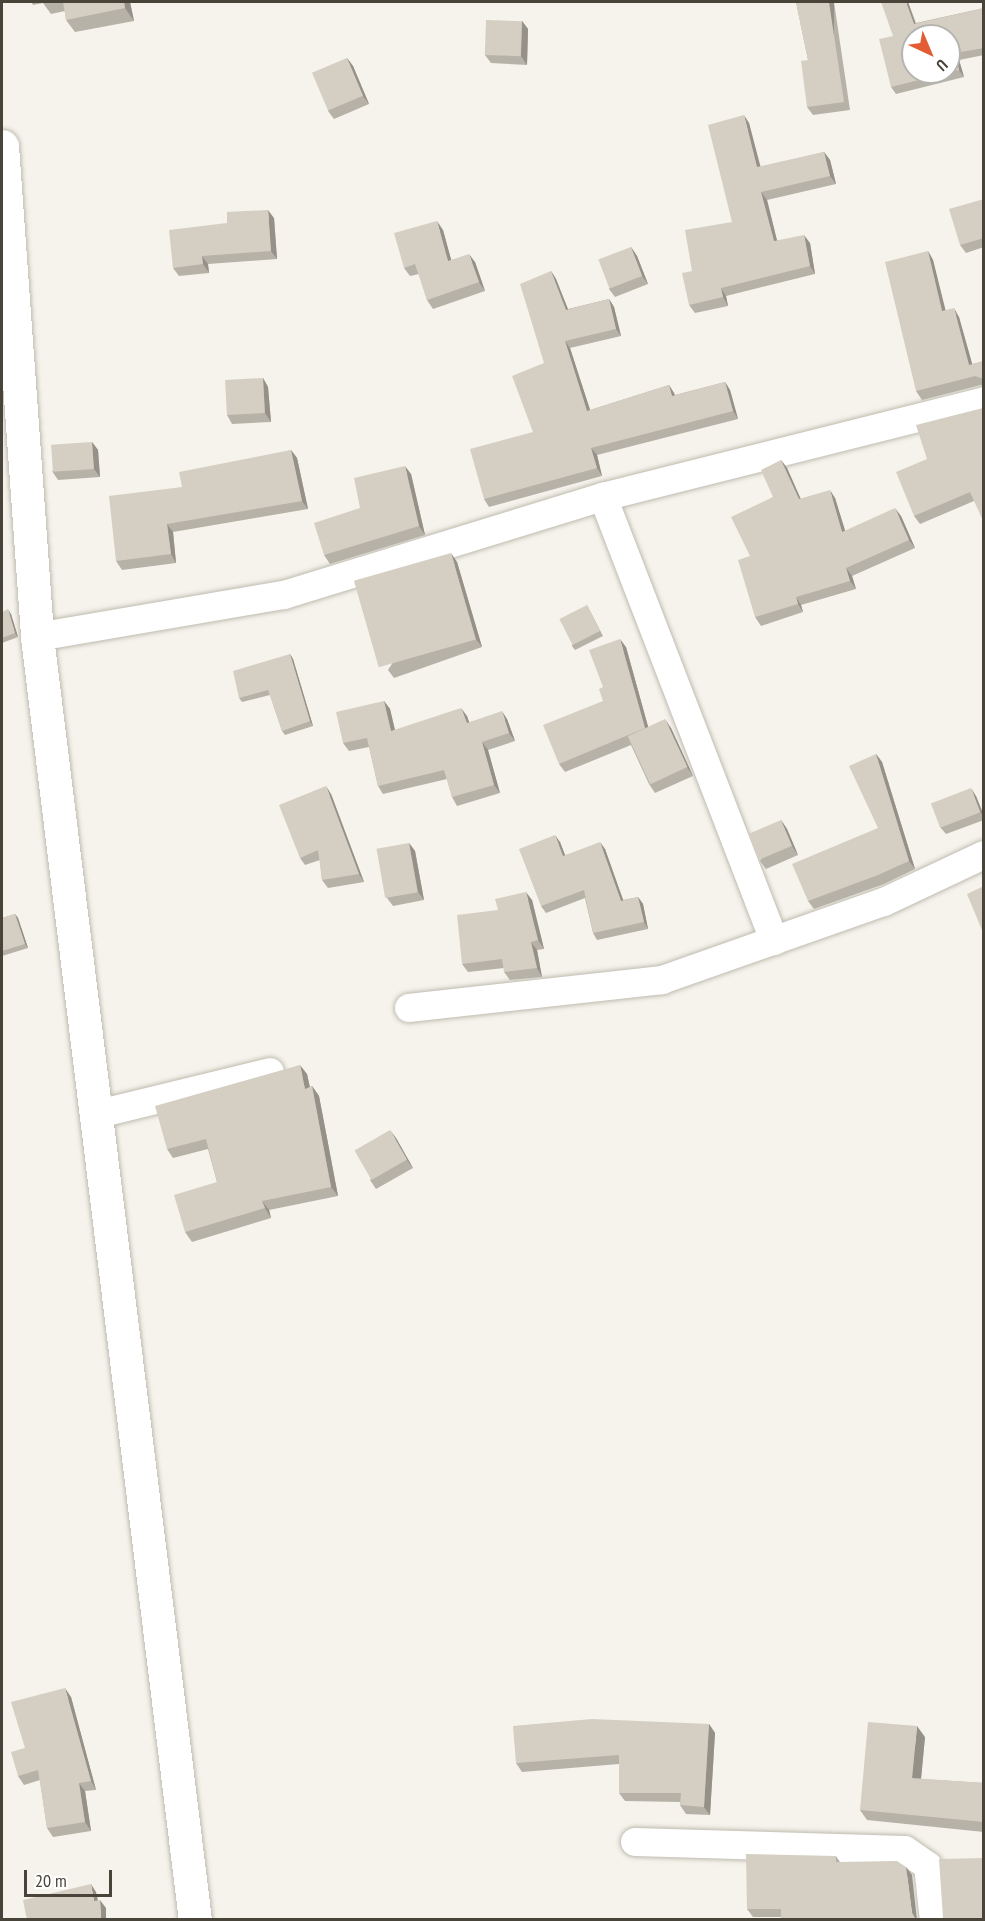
<!DOCTYPE html>
<html>
<head>
<meta charset="utf-8">
<style>
	body { margin:0 }
	#map { position:relative; width:985px; height:1921px; overflow:hidden; background:#f5f3ec; font-family:"PT Sans Narrow",sans-serif }
	div>[style] { position:absolute }
	[style*='--x'] { left:calc(var(--x)*1px); top:calc(var(--y)*1px); width:calc(var(--w)*1px); rotate:calc(var(--a)*1deg) }
	.roads { filter:drop-shadow(0 0 2px #bfbbaf) drop-shadow(0 0 2px #bfbbaf) }
	.minor>* { height:28px; margin:-14px; padding:0 14px; transform-origin:14px; border-radius:14px; background:#fff }
	.tertiary>* { height:33px; margin:-16.5px; padding:0 16.5px; transform-origin:16.5px; border-radius:16.5px; background:#fff }
	.wall>* { inset:0; background:#b7b2a8 }
	.shaded-wall>* { inset:0; background:#959188; transform-origin:0 0 }
	.building>* { inset:0; background:#d5cfc3; transform-origin:0 0 }
	span { translate:-50% -50%; white-space:nowrap; text-align:center; line-height:1.15; -webkit-text-stroke:4.5px #fff; paint-order:stroke }
	.frame { position:absolute; inset:0; border:3px solid #48443a; pointer-events:none }
	.north { position:absolute; left:901px; top:24px; width:60px; height:60px; box-sizing:border-box; background:#fff; border:2px solid #b6b4b0; border-radius:50%; rotate:136deg; font-size:16px; font-weight:700; line-height:24px; text-align:center; color:#48443a }
	.north::after { content:''; display:block; margin:auto; width:21px; height:27px; background:#e45c33; clip-path:polygon(50% 0,100% 100%,50% 72%,0 100%) }
	.scale { position:absolute; left:24px; top:1870px; width:88px; height:27px; box-sizing:border-box; border:3px solid #48443a; border-top:0; padding-left:8px; font-size:18px; line-height:21px; white-space:nowrap; color:#48443a; -webkit-text-stroke:4px #fff; paint-order:stroke }
</style>
</head>
<body>
<div id="map">
	<div class="roads">
		<div class="minor">
			<div style="--x:603;--y:497;--w:476;--a:68.9"></div>
			<div style="--x:37;--y:637;--w:251;--a:-9.7"></div>
			<div style="--x:284;--y:595;--w:334;--a:-17.1"></div>
			<div style="--x:603;--y:497;--w:393;--a:-14.1"></div>
			<div style="--x:409;--y:1008;--w:255;--a:-6.3"></div>
			<div style="--x:662;--y:980;--w:235;--a:-19.4"></div>
			<div style="--x:884;--y:902;--w:110;--a:-25.2"></div>
			<div style="--x:98;--y:1114;--w:177;--a:-13.7"></div>
			<div style="--x:635;--y:1842;--w:270;--a:1.7"></div>
			<div style="--x:905;--y:1850;--w:28;--a:35"></div>
			<div style="--x:928;--y:1866;--w:54;--a:83.7"></div>
		</div>
		<div class="tertiary">
			<div style="--x:2;--y:146;--w:492;--a:85.9"></div>
			<div style="--x:37;--y:637;--w:1293;--a:82.98"></div>
		</div>
	</div>
	<div class="wall">
		<div style="clip-path:polygon(31px 2px,130px 2px,134px 21px,75px 32px,66px 20px,65px 11px,51px 14px,43px 3px,33px 5px)"></div>
		<div style="clip-path:polygon(796px 2px,834px 2px,850px 110px,813px 115px,807px 107px,808px 60px)"></div>
		<div style="clip-path:polygon(908px 2px,916px 23px,984px 8px,984px 55px,959px 60px,964px 77px,896px 94px,891px 87px,893px 36px)"></div>
		<div style="clip-path:polygon(522px 21px,528px 29px,527px 65px,491px 63px,485px 55px)"></div>
		<div style="clip-path:polygon(347px 58px,353px 66px,369px 104px,334px 119px,328px 111px)"></div>
		<div style="clip-path:polygon(749px 123px,760px 167px,824px 152px,830px 160px,836px 184px,767px 200px,777px 240px,810px 243px,815px 274px,726px 296px,728px 306px,695px 313px,689px 305px,692px 271px,732px 222px)"></div>
		<div style="clip-path:polygon(984px 199px,984px 247px,966px 253px,960px 245px)"></div>
		<div style="clip-path:polygon(274px 218px,277px 259px,208px 264px,209px 273px,179px 276px,173px 268px)"></div>
		<div style="clip-path:polygon(443px 230px,451px 260px,475px 262px,485px 291px,433px 309px,427px 300px,419px 274px,410px 276px,404px 268px)"></div>
		<div style="clip-path:polygon(631px 247px,637px 256px,648px 284px,615px 297px,609px 289px)"></div>
		<div style="clip-path:polygon(928px 251px,933px 260px,945px 310px,959px 317px,972px 364px,984px 361px,984px 386px,981px 385px,922px 400px,916px 391px)"></div>
		<div style="clip-path:polygon(551px 271px,556px 279px,568px 309px,609px 299px,614px 307px,621px 336px,570px 348px,590px 410px,669px 385px,675px 395px,725px 382px,730px 390px,738px 419px,597px 455px,602px 476px,489px 507px,484px 499px,533px 432px,544px 363px)"></div>
		<div style="clip-path:polygon(263px 378px,268px 387px,271px 422px,232px 424px,227px 415px)"></div>
		<div style="clip-path:polygon(983px 408px,974px 501px,920px 524px,914px 516px,927px 459px)"></div>
		<div style="clip-path:polygon(92px 442px,98px 450px,100px 477px,58px 480px,52px 471px)"></div>
		<div style="clip-path:polygon(291px 450px,297px 458px,308px 509px,173px 532px,176px 563px,122px 570px,116px 561px,182px 487px)"></div>
		<div style="clip-path:polygon(781px 460px,787px 468px,801px 499px,835px 498px,845px 531px,901px 516px,915px 548px,852px 576px,856px 589px,801px 605px,803px 612px,761px 626px,755px 617px,773px 497px)"></div>
		<div style="clip-path:polygon(411px 474px,425px 535px,330px 564px,324px 555px,360px 508px)"></div>
		<div style="clip-path:polygon(457px 562px,482px 647px,394px 678px,388px 670px)"></div>
		<div style="clip-path:polygon(587px 605px,603px 636px,575px 650px,572px 646px)"></div>
		<div style="clip-path:polygon(2px 612px,11px 614px,18px 637px,2px 643px)"></div>
		<div style="clip-path:polygon(626px 647px,648px 727px,671px 728px,693px 776px,655px 793px,649px 784px,631px 745px,565px 772px,559px 764px,603px 701px,603px 687px)"></div>
		<div style="clip-path:polygon(290px 654px,293px 659px,313px 726px,285px 735px,282px 731px,270px 695px,242px 702px,239px 698px)"></div>
		<div style="clip-path:polygon(384px 701px,390px 709px,395px 730px,467px 716px,469px 722px,507px 719px,515px 741px,488px 750px,500px 793px,457px 806px,452px 797px,447px 779px,383px 794px,378px 786px,369px 747px,349px 751px,343px 743px)"></div>
		<div style="clip-path:polygon(876px 754px,882px 762px,915px 869px,884px 884px,814px 909px,808px 901px,878px 828px)"></div>
		<div style="clip-path:polygon(331px 794px,364px 882px,328px 888px,322px 880px,320px 860px,305px 865px,300px 858px)"></div>
		<div style="clip-path:polygon(976px 796px,984px 815px,984px 820px,946px 834px,940px 827px)"></div>
		<div style="clip-path:polygon(781px 820px,787px 829px,798px 855px,766px 869px,760px 861px)"></div>
		<div style="clip-path:polygon(560px 842px,565px 855px,605px 849px,623px 900px,638px 897px,643px 904px,648px 929px,597px 940px,593px 933px,585px 898px,546px 913px,541px 906px)"></div>
		<div style="clip-path:polygon(409px 843px,415px 851px,424px 900px,393px 906px,387px 898px)"></div>
		<div style="clip-path:polygon(532px 900px,544px 949px,537px 950px,542px 977px,510px 980px,504px 972px,504px 968px,468px 972px,462px 964px,498px 910px)"></div>
		<div style="clip-path:polygon(15px 914px,18px 918px,28px 948px,2px 956px,2px 918px)"></div>
		<div style="clip-path:polygon(307px 1074px,310px 1087px,312px 1086px,319px 1096px,338px 1196px,269px 1210px,271px 1218px,192px 1242px,185px 1232px,217px 1182px,208px 1149px,173px 1158px,167px 1149px)"></div>
		<div style="clip-path:polygon(396px 1138px,413px 1168px,376px 1189px,370px 1180px)"></div>
		<div style="clip-path:polygon(71px 1697px,96px 1790px,85px 1791px,91px 1831px,53px 1837px,47px 1828px,40px 1780px,24px 1785px,18px 1776px,25px 1748px)"></div>
		<div style="clip-path:polygon(709px 1724px,715px 1733px,710px 1815px,686px 1814px,680px 1805px,680px 1802px,625px 1801px,619px 1793px,619px 1764px,522px 1772px,516px 1763px)"></div>
		<div style="clip-path:polygon(925px 1737px,921px 1779px,984px 1783px,984px 1832px,867px 1820px,860px 1810px)"></div>
		<div style="clip-path:polygon(836px 1856px,840px 1862px,906px 1867px,912px 1875px,781px 1917px,753px 1917px,747px 1909px)"></div>
	</div>
	<div class="shaded-wall">
		<div style="clip-path:polygon(124px 2px,130px 2px,134px 21px,125px 8px)"></div>
		<div style="left:829px;top:2px;width:5px;height:101px"></div>
		<div style="clip-path:polygon(906px 2px,908px 2px,918px 31px,914px 24px)"></div>
		<div style="clip-path:polygon(522px 21px,528px 29px,527px 65px,521px 56px)"></div>
		<div style="clip-path:polygon(955px 53px,959px 60px,964px 77px,959px 70px)"></div>
		<div style="clip-path:polygon(347px 58px,353px 66px,369px 104px,363px 96px)"></div>
		<div style="clip-path:polygon(744px 115px,749px 123px,763px 176px,757px 167px)"></div>
		<div style="clip-path:polygon(824px 152px,830px 160px,836px 184px,830px 176px)"></div>
		<div style="clip-path:polygon(761px 192px,767px 200px,779px 249px,774px 241px)"></div>
		<div style="clip-path:polygon(268px 210px,274px 218px,277px 259px,271px 251px)"></div>
		<div style="clip-path:polygon(437px 221px,443px 230px,454px 270px,448px 261px)"></div>
		<div style="clip-path:polygon(804px 235px,810px 243px,815px 274px,810px 266px)"></div>
		<div style="clip-path:polygon(631px 247px,637px 256px,648px 284px,642px 276px)"></div>
		<div style="clip-path:polygon(928px 251px,933px 260px,948px 320px,942px 311px)"></div>
		<div style="clip-path:polygon(469px 254px,475px 262px,485px 291px,479px 282px)"></div>
		<div style="clip-path:polygon(202px 256px,208px 264px,209px 273px,203px 264px)"></div>
		<div style="clip-path:polygon(551px 271px,556px 279px,571px 317px,566px 310px)"></div>
		<div style="clip-path:polygon(721px 288px,726px 296px,728px 306px,723px 297px)"></div>
		<div style="clip-path:polygon(609px 299px,614px 307px,621px 336px,616px 329px)"></div>
		<div style="clip-path:polygon(954px 308px,959px 317px,975px 374px,969px 365px)"></div>
		<div style="clip-path:polygon(565px 341px,570px 348px,593px 419px,587px 411px)"></div>
		<div style="clip-path:polygon(263px 378px,268px 387px,271px 422px,265px 413px)"></div>
		<div style="clip-path:polygon(725px 382px,730px 390px,738px 419px,733px 411px)"></div>
		<div style="clip-path:polygon(669px 385px,674px 393px,677px 403px,672px 396px)"></div>
		<div style="clip-path:polygon(92px 442px,98px 450px,100px 477px,94px 469px)"></div>
		<div style="clip-path:polygon(591px 448px,597px 455px,602px 476px,597px 468px)"></div>
		<div style="clip-path:polygon(291px 450px,297px 458px,308px 509px,302px 501px)"></div>
		<div style="clip-path:polygon(781px 460px,787px 468px,804px 507px,799px 499px)"></div>
		<div style="clip-path:polygon(405px 466px,411px 474px,425px 535px,419px 526px)"></div>
		<div style="clip-path:polygon(830px 490px,835px 498px,848px 540px,842px 532px)"></div>
		<div style="clip-path:polygon(895px 508px,901px 516px,915px 548px,909px 540px)"></div>
		<div style="clip-path:polygon(167px 524px,173px 532px,176px 563px,171px 554px)"></div>
		<div style="clip-path:polygon(451px 553px,457px 562px,482px 647px,476px 639px)"></div>
		<div style="clip-path:polygon(846px 568px,852px 576px,856px 589px,850px 581px)"></div>
		<div style="clip-path:polygon(796px 597px,801px 605px,803px 612px,798px 604px)"></div>
		<div style="clip-path:polygon(8px 609px,11px 614px,18px 637px,15px 633px)"></div>
		<div style="clip-path:polygon(620px 639px,626px 647px,651px 737px,645px 728px)"></div>
		<div style="clip-path:polygon(290px 654px,293px 659px,313px 726px,310px 721px)"></div>
		<div style="clip-path:polygon(384px 701px,390px 709px,397px 739px,391px 731px)"></div>
		<div style="clip-path:polygon(461px 708px,467px 716px,472px 731px,467px 723px)"></div>
		<div style="clip-path:polygon(502px 711px,507px 719px,515px 741px,509px 733px)"></div>
		<div style="clip-path:polygon(665px 719px,671px 728px,693px 776px,687px 767px)"></div>
		<div style="clip-path:polygon(482px 742px,488px 750px,500px 793px,494px 785px)"></div>
		<div style="clip-path:polygon(876px 754px,882px 762px,915px 869px,909px 861px)"></div>
		<div style="clip-path:polygon(326px 786px,331px 794px,364px 882px,359px 874px)"></div>
		<div style="clip-path:polygon(971px 788px,976px 796px,984px 817px,980px 812px)"></div>
		<div style="clip-path:polygon(781px 820px,787px 829px,798px 855px,792px 846px)"></div>
		<div style="clip-path:polygon(555px 835px,560px 842px,568px 863px,563px 856px)"></div>
		<div style="clip-path:polygon(600px 842px,605px 849px,626px 908px,621px 901px)"></div>
		<div style="clip-path:polygon(409px 843px,415px 851px,424px 900px,418px 892px)"></div>
		<div style="clip-path:polygon(526px 892px,532px 900px,544px 949px,538px 940px)"></div>
		<div style="clip-path:polygon(638px 897px,643px 904px,648px 929px,644px 922px)"></div>
		<div style="clip-path:polygon(15px 914px,18px 918px,28px 948px,25px 944px)"></div>
		<div style="clip-path:polygon(531px 942px,537px 950px,542px 977px,537px 968px)"></div>
		<div style="clip-path:polygon(300px 1065px,307px 1074px,312px 1098px,305px 1089px)"></div>
		<div style="clip-path:polygon(312px 1086px,319px 1096px,338px 1196px,331px 1187px)"></div>
		<div style="clip-path:polygon(390px 1130px,396px 1138px,413px 1168px,407px 1160px)"></div>
		<div style="clip-path:polygon(262px 1201px,269px 1210px,271px 1218px,265px 1208px)"></div>
		<div style="clip-path:polygon(65px 1688px,71px 1697px,96px 1790px,91px 1781px)"></div>
		<div style="clip-path:polygon(709px 1724px,715px 1733px,710px 1815px,704px 1807px)"></div>
		<div style="clip-path:polygon(917px 1726px,925px 1737px,920px 1789px,912px 1778px)"></div>
		<div style="clip-path:polygon(79px 1783px,85px 1791px,91px 1831px,85px 1822px)"></div>
		<div style="clip-path:polygon(906px 1867px,912px 1875px,917px 1920px,916px 1920px,912px 1913px)"></div>
		<div style="clip-path:polygon(91px 1884px,96px 1892px,100px 1909px,94px 1901px)"></div>
		<div style="clip-path:polygon(100px 1900px,106px 1908px,106px 1920px,101px 1920px)"></div>
	</div>
	<div class="building">
		<div style="clip-path:polygon(63px 2px,124px 2px,125px 8px,66px 20px)"></div>
		<div style="clip-path:polygon(796px 2px,829px 2px,844px 102px,807px 107px,801px 61px,808px 60px)"></div>
		<div style="clip-path:polygon(evenodd,881px 2px,906px 2px,914px 24px,984px 8px,984px 48px,955px 53px,959px 70px,891px 87px,879px 39px,893px 36px,881px 2px,913px 36px,949px 36px,949px 72px,913px 72px,913px 36px)"></div>
		<div style="left:486px;top:20px;width:36px;height:35px;rotate:2deg"></div>
		<div style="left:347px;top:58px;width:41px;height:38px;rotate:67deg"></div>
		<div style="clip-path:polygon(744px 115px,757px 167px,824px 152px,830px 176px,761px 192px,774px 241px,804px 235px,810px 266px,721px 288px,723px 297px,689px 305px,682px 273px,692px 271px,685px 230px,732px 222px,708px 125px)"></div>
		<div style="clip-path:polygon(984px 199px,984px 238px,960px 245px,949px 209px)"></div>
		<div style="clip-path:polygon(268px 210px,271px 251px,202px 256px,203px 264px,173px 268px,169px 230px,227px 223px,227px 212px)"></div>
		<div style="clip-path:polygon(437px 221px,448px 261px,469px 254px,479px 282px,427px 300px,415px 264px,404px 268px,394px 233px)"></div>
		<div style="left:631px;top:247px;width:31px;height:35px;rotate:69deg"></div>
		<div style="clip-path:polygon(928px 251px,942px 311px,954px 308px,969px 365px,984px 361px,984px 379px,975px 376px,916px 391px,885px 262px)"></div>
		<div style="clip-path:polygon(551px 271px,566px 310px,609px 299px,616px 329px,565px 341px,587px 411px,669px 385px,672px 396px,725px 382px,733px 411px,591px 448px,597px 468px,484px 499px,470px 449px,533px 432px,512px 376px,544px 363px,520px 284px)"></div>
		<div style="left:263px;top:378px;width:35px;height:38px;rotate:87deg"></div>
		<div style="clip-path:polygon(984px 407px,984px 523px,970px 492px,914px 516px,896px 472px,927px 459px,916px 425px,983px 408px)"></div>
		<div style="left:92px;top:442px;width:27px;height:41px;rotate:86deg"></div>
		<div style="clip-path:polygon(291px 450px,302px 501px,167px 524px,171px 554px,116px 561px,109px 496px,182px 487px,179px 472px)"></div>
		<div style="clip-path:polygon(781px 460px,799px 499px,830px 490px,842px 532px,895px 508px,909px 540px,846px 568px,850px 581px,796px 597px,798px 604px,755px 617px,738px 560px,750px 556px,731px 517px,773px 497px,761px 470px)"></div>
		<div style="clip-path:polygon(405px 466px,419px 526px,324px 555px,314px 523px,360px 508px,354px 478px)"></div>
		<div style="left:451px;top:553px;width:90px;height:101px;rotate:74deg"></div>
		<div style="left:587px;top:605px;width:29px;height:31px;rotate:63deg"></div>
		<div style="clip-path:polygon(8px 609px,15px 633px,2px 638px,2px 612px)"></div>
		<div style="clip-path:polygon(620px 639px,645px 728px,559px 764px,543px 725px,603px 701px,599px 689px,603px 687px,589px 650px)"></div>
		<div style="clip-path:polygon(290px 654px,310px 721px,282px 731px,268px 690px,239px 698px,233px 671px)"></div>
		<div style="clip-path:polygon(384px 701px,391px 731px,461px 708px,467px 723px,502px 711px,509px 733px,482px 742px,494px 785px,452px 797px,444px 770px,378px 786px,367px 738px,343px 743px,336px 712px)"></div>
		<div style="left:665px;top:719px;width:53px;height:41px;rotate:65deg"></div>
		<div style="clip-path:polygon(876px 754px,909px 861px,878px 875px,808px 901px,792px 864px,878px 828px,849px 766px)"></div>
		<div style="clip-path:polygon(326px 786px,359px 874px,322px 880px,318px 850px,300px 858px,279px 805px)"></div>
		<div style="left:971px;top:788px;width:26px;height:43px;rotate:69deg"></div>
		<div style="left:781px;top:820px;width:28px;height:35px;rotate:67deg"></div>
		<div style="clip-path:polygon(555px 835px,563px 856px,600px 842px,621px 901px,638px 897px,644px 922px,593px 933px,584px 890px,541px 906px,519px 849px)"></div>
		<div style="left:409px;top:843px;width:50px;height:33px;rotate:80deg"></div>
		<div style="clip-path:polygon(984px 886px,984px 935px,967px 894px)"></div>
		<div style="clip-path:polygon(526px 892px,538px 940px,531px 942px,537px 968px,504px 972px,502px 959px,462px 964px,457px 915px,498px 910px,495px 899px)"></div>
		<div style="clip-path:polygon(15px 914px,25px 944px,2px 951px,2px 918px)"></div>
		<div style="clip-path:polygon(300px 1065px,305px 1089px,312px 1086px,331px 1187px,262px 1201px,265px 1208px,185px 1232px,174px 1195px,217px 1182px,206px 1139px,167px 1149px,155px 1106px)"></div>
		<div style="left:390px;top:1130px;width:34px;height:41px;rotate:60deg"></div>
		<div style="clip-path:polygon(65px 1688px,91px 1781px,79px 1783px,85px 1822px,47px 1828px,38px 1770px,18px 1776px,11px 1752px,25px 1748px,11px 1702px)"></div>
		<div style="clip-path:polygon(592px 1719px,709px 1724px,704px 1807px,680px 1805px,681px 1793px,619px 1793px,619px 1755px,516px 1763px,513px 1726px)"></div>
		<div style="clip-path:polygon(868px 1722px,917px 1726px,912px 1778px,984px 1783px,984px 1822px,860px 1810px)"></div>
		<div style="clip-path:polygon(746px 1854px,836px 1856px,836px 1862px,897px 1861px,906px 1867px,912px 1913px,916px 1920px,781px 1920px,781px 1909px,747px 1909px)"></div>
		<div style="clip-path:polygon(984px 1858px,984px 1920px,942px 1920px,943px 1918px,939px 1859px)"></div>
		<div style="clip-path:polygon(91px 1884px,94px 1901px,100px 1900px,101px 1920px,27px 1920px,23px 1900px)"></div>
	</div>
	<div class="frame"></div>
	<div class="north">U</div>
	<div class="scale">20 m</div>
</div>
</body>
</html>
